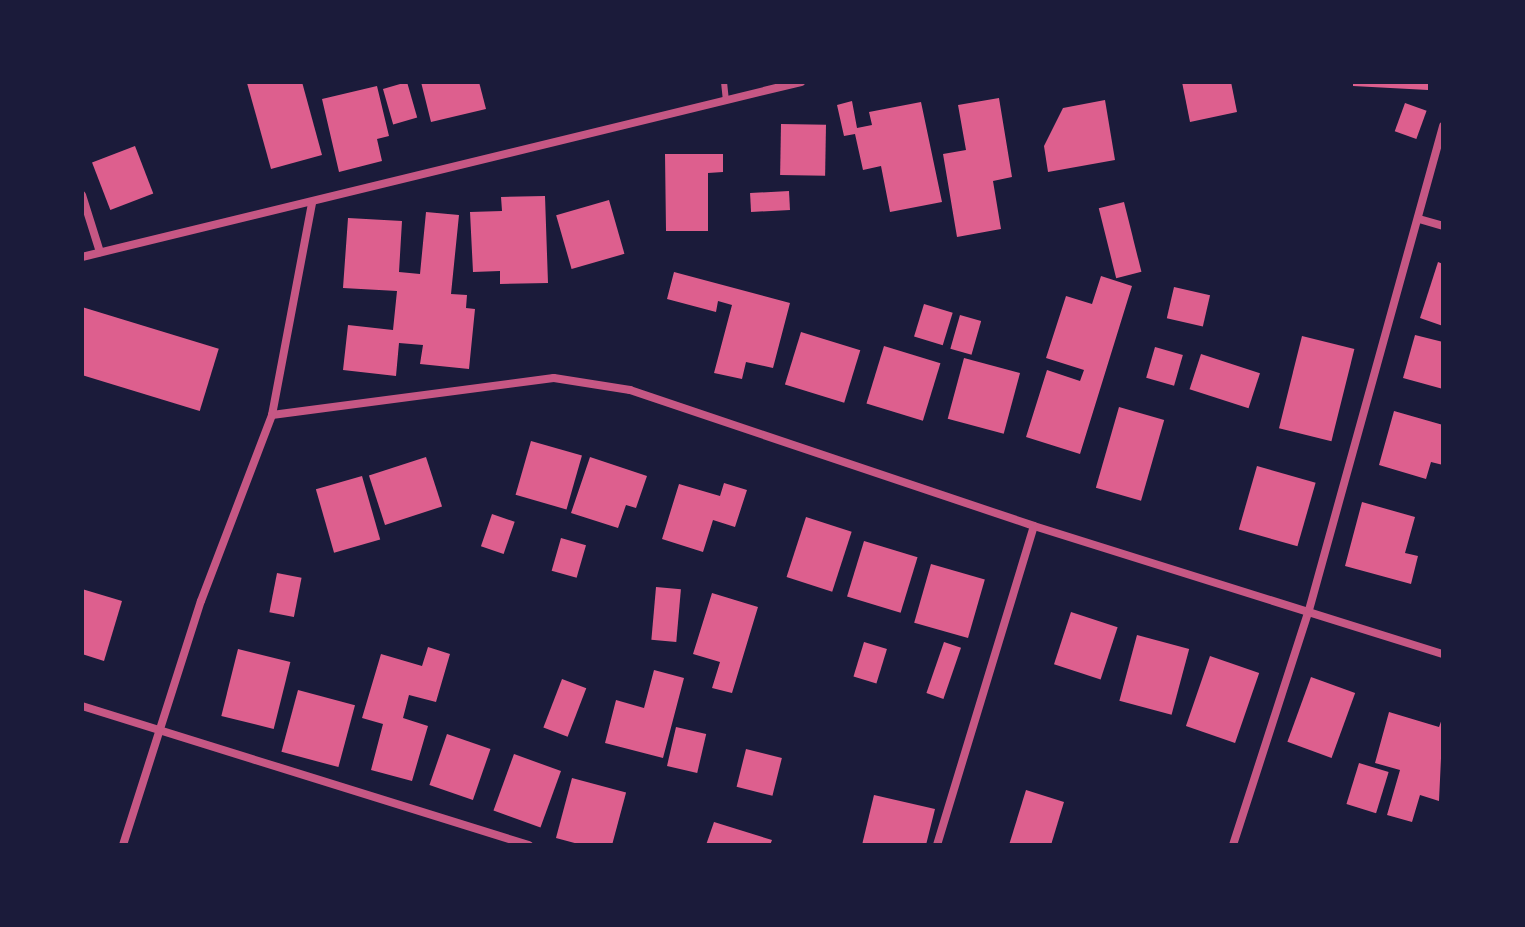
<!DOCTYPE html>
<html>
<head>
<meta charset="utf-8">
<style>
	body { margin:0 }
	#map { position:relative; width:1525px; height:927px; overflow:hidden; background:#1b1b3a; font-family:Ubuntu,sans-serif }
	div>[style] { position:absolute }
	[style*='--x'] { left:calc(var(--x)*1px); top:calc(var(--y)*1px); width:calc(var(--w)*1px); rotate:calc(var(--a)*1deg) }
	.building>* { inset:0; background:#dd5f8e; transform-origin:0 0 }
	.service>* { height:6px; margin:-3px; padding:0 3px; transform-origin:3px; border-radius:3px; background:#c65784 }
	.minor>* { height:8px; margin:-4px; padding:0 4px; transform-origin:4px; border-radius:4px; background:#c65784 }
	span { translate:-50% -50%; white-space:nowrap; text-align:center; line-height:1.15; -webkit-text-stroke:7px #1b1b3a; paint-order:stroke }
	.frame { position:absolute; inset:0; border:84px solid #1b1b3a; pointer-events:none }
</style>
</head>
<body>
<div id="map">
	<div class="building">
		<div style="clip-path:polygon(302px 82px,322px 155px,271px 169px,247px 83px)"></div>
		<div style="left:407px;top:82px;width:37px;height:25px;rotate:74deg"></div>
		<div style="clip-path:polygon(421px 82px,479px 82px,486px 109px,431px 122px)"></div>
		<div style="clip-path:polygon(1182px 82px,1231px 82px,1237px 112px,1190px 122px)"></div>
		<div style="clip-path:polygon(1353px 82px,1428px 82px,1428px 90px,1353px 86px)"></div>
		<div style="clip-path:polygon(377px 86px,389px 136px,377px 139px,382px 161px,339px 172px,322px 99px)"></div>
		<div style="clip-path:polygon(999px 98px,1012px 177px,993px 181px,1001px 229px,957px 237px,943px 154px,966px 150px,958px 105px)"></div>
		<div style="clip-path:polygon(1105px 100px,1115px 160px,1048px 172px,1044px 146px,1063px 108px)"></div>
		<div style="clip-path:polygon(852px 101px,857px 128px,872px 125px,869px 112px,921px 102px,942px 202px,890px 212px,881px 166px,863px 170px,855px 134px,844px 136px,837px 105px)"></div>
		<div style="left:1405px;top:103px;width:23px;height:30px;rotate:20deg"></div>
		<div style="left:781px;top:124px;width:45px;height:51px;rotate:1deg"></div>
		<div style="left:135px;top:146px;width:51px;height:46px;rotate:69deg"></div>
		<div style="clip-path:polygon(665px 154px,723px 154px,723px 172px,708px 173px,708px 231px,666px 231px)"></div>
		<div style="left:789px;top:191px;width:19px;height:39px;rotate:87deg"></div>
		<div style="clip-path:polygon(545px 196px,548px 283px,500px 284px,500px 271px,473px 272px,470px 212px,502px 211px,501px 197px)"></div>
		<div style="left:609px;top:200px;width:56px;height:55px;rotate:74deg"></div>
		<div style="left:1124px;top:202px;width:72px;height:26px;rotate:76deg"></div>
		<div style="clip-path:polygon(426px 212px,459px 215px,451px 294px,467px 295px,466px 308px,475px 309px,469px 369px,420px 364px,423px 345px,399px 343px,396px 376px,343px 370px,348px 325px,393px 330px,397px 291px,343px 288px,348px 218px,402px 221px,399px 272px,420px 274px)"></div>
		<div style="clip-path:polygon(1438px 262px,1443px 264px,1443px 326px,1420px 318px)"></div>
		<div style="clip-path:polygon(674px 272px,790px 303px,773px 368px,746px 362px,742px 379px,714px 373px,732px 305px,718px 301px,716px 312px,667px 299px)"></div>
		<div style="clip-path:polygon(1101px 276px,1132px 286px,1080px 454px,1026px 437px,1047px 370px,1080px 381px,1084px 370px,1046px 358px,1066px 296px,1092px 304px)"></div>
		<div style="left:1174px;top:287px;width:37px;height:32px;rotate:13deg"></div>
		<div style="left:924px;top:304px;width:30px;height:34px;rotate:17deg"></div>
		<div style="left:82px;top:307px;width:143px;height:65px;rotate:17deg"></div>
		<div style="left:960px;top:315px;width:22px;height:35px;rotate:16deg"></div>
		<div style="left:801px;top:332px;width:62px;height:55px;rotate:17deg"></div>
		<div style="clip-path:polygon(1415px 335px,1443px 342px,1443px 389px,1403px 378px)"></div>
		<div style="left:1302px;top:336px;width:54px;height:95px;rotate:14deg"></div>
		<div style="left:884px;top:346px;width:59px;height:60px;rotate:17deg"></div>
		<div style="left:1155px;top:347px;width:29px;height:32px;rotate:16deg"></div>
		<div style="left:1201px;top:354px;width:62px;height:37px;rotate:18deg"></div>
		<div style="left:964px;top:358px;width:58px;height:63px;rotate:15deg"></div>
		<div style="left:1119px;top:407px;width:47px;height:84px;rotate:16deg"></div>
		<div style="clip-path:polygon(1394px 411px,1443px 425px,1443px 465px,1431px 462px,1426px 479px,1379px 465px)"></div>
		<div style="left:531px;top:441px;width:53px;height:56px;rotate:16deg"></div>
		<div style="left:426px;top:457px;width:52px;height:60px;rotate:72deg"></div>
		<div style="clip-path:polygon(590px 457px,647px 476px,636px 508px,626px 505px,618px 528px,571px 513px)"></div>
		<div style="left:1257px;top:466px;width:61px;height:66px;rotate:16deg"></div>
		<div style="left:362px;top:476px;width:66px;height:48px;rotate:74deg"></div>
		<div style="clip-path:polygon(724px 483px,747px 490px,735px 527px,713px 520px,703px 552px,662px 539px,679px 484px,720px 496px)"></div>
		<div style="clip-path:polygon(1362px 502px,1415px 517px,1405px 553px,1418px 556px,1411px 584px,1345px 566px)"></div>
		<div style="left:492px;top:514px;width:24px;height:34px;rotate:19deg"></div>
		<div style="left:806px;top:517px;width:48px;height:63px;rotate:18deg"></div>
		<div style="left:561px;top:538px;width:26px;height:34px;rotate:16deg"></div>
		<div style="left:864px;top:541px;width:56px;height:58px;rotate:17deg"></div>
		<div style="left:931px;top:564px;width:56px;height:61px;rotate:16deg"></div>
		<div style="left:277px;top:573px;width:25px;height:40px;rotate:11deg"></div>
		<div style="left:656px;top:587px;width:25px;height:53px;rotate:5deg"></div>
		<div style="clip-path:polygon(82px 589px,122px 601px,104px 661px,82px 654px)"></div>
		<div style="clip-path:polygon(712px 593px,758px 607px,732px 693px,712px 688px,720px 662px,693px 654px)"></div>
		<div style="left:1071px;top:612px;width:49px;height:55px;rotate:18deg"></div>
		<div style="left:1137px;top:635px;width:54px;height:68px;rotate:15deg"></div>
		<div style="left:864px;top:642px;width:24px;height:36px;rotate:17deg"></div>
		<div style="left:944px;top:642px;width:18px;height:54px;rotate:19deg"></div>
		<div style="clip-path:polygon(428px 647px,450px 654px,436px 702px,409px 695px,403px 718px,428px 726px,412px 781px,371px 770px,383px 724px,362px 718px,381px 654px,422px 666px)"></div>
		<div style="left:238px;top:649px;width:54px;height:69px;rotate:14deg"></div>
		<div style="left:1210px;top:656px;width:52px;height:74px;rotate:19deg"></div>
		<div style="clip-path:polygon(654px 670px,684px 678px,663px 758px,605px 743px,616px 700px,644px 708px)"></div>
		<div style="left:1311px;top:677px;width:47px;height:69px;rotate:20deg"></div>
		<div style="left:562px;top:679px;width:26px;height:52px;rotate:21deg"></div>
		<div style="left:298px;top:690px;width:59px;height:64px;rotate:15deg"></div>
		<div style="clip-path:polygon(1389px 712px,1439px 727px,1443px 716px,1439px 801px,1420px 795px,1412px 822px,1387px 815px,1400px 770px,1375px 763px)"></div>
		<div style="left:676px;top:727px;width:31px;height:40px;rotate:13deg"></div>
		<div style="left:447px;top:734px;width:46px;height:54px;rotate:19deg"></div>
		<div style="left:746px;top:749px;width:37px;height:39px;rotate:14deg"></div>
		<div style="left:514px;top:754px;width:50px;height:60px;rotate:20deg"></div>
		<div style="left:1359px;top:763px;width:31px;height:43px;rotate:17deg"></div>
		<div style="left:572px;top:778px;width:56px;height:62px;rotate:15deg"></div>
		<div style="clip-path:polygon(1026px 790px,1064px 802px,1051px 845px,1009px 845px)"></div>
		<div style="clip-path:polygon(874px 795px,935px 809px,926px 845px,862px 845px)"></div>
		<div style="clip-path:polygon(714px 822px,772px 840px,770px 845px,706px 845px)"></div>
	</div>
	<div class="service">
		<div style="--x:724;--y:82;--w:18;--a:84"></div>
	</div>
	<div class="minor">
		<div style="--x:82;--y:195;--w:60;--a:72.5"></div>
		<div style="--x:1419;--y:219;--w:25;--a:16"></div>
		<div style="--x:82;--y:257;--w:740;--a:-13.68"></div>
		<div style="--x:272;--y:415;--w:284;--a:-7.5"></div>
		<div style="--x:554;--y:378;--w:77;--a:9"></div>
		<div style="--x:630;--y:390;--w:426;--a:18.6"></div>
		<div style="--x:1034;--y:526;--w:429;--a:17.4"></div>
		<div style="--x:82;--y:706;--w:468;--a:17.3"></div>
		<div style="--x:123;--y:845;--w:256;--a:-72.3"></div>
		<div style="--x:201;--y:601;--w:199;--a:-69.1"></div>
		<div style="--x:272;--y:415;--w:216;--a:-79.3"></div>
		<div style="--x:937;--y:845;--w:333;--a:-73.1"></div>
		<div style="--x:1233;--y:845;--w:247;--a:-72.1"></div>
		<div style="--x:1309;--y:610;--w:502;--a:-74.52"></div>
	</div>
	<div class="frame"></div>
</div>
</body>
</html>
